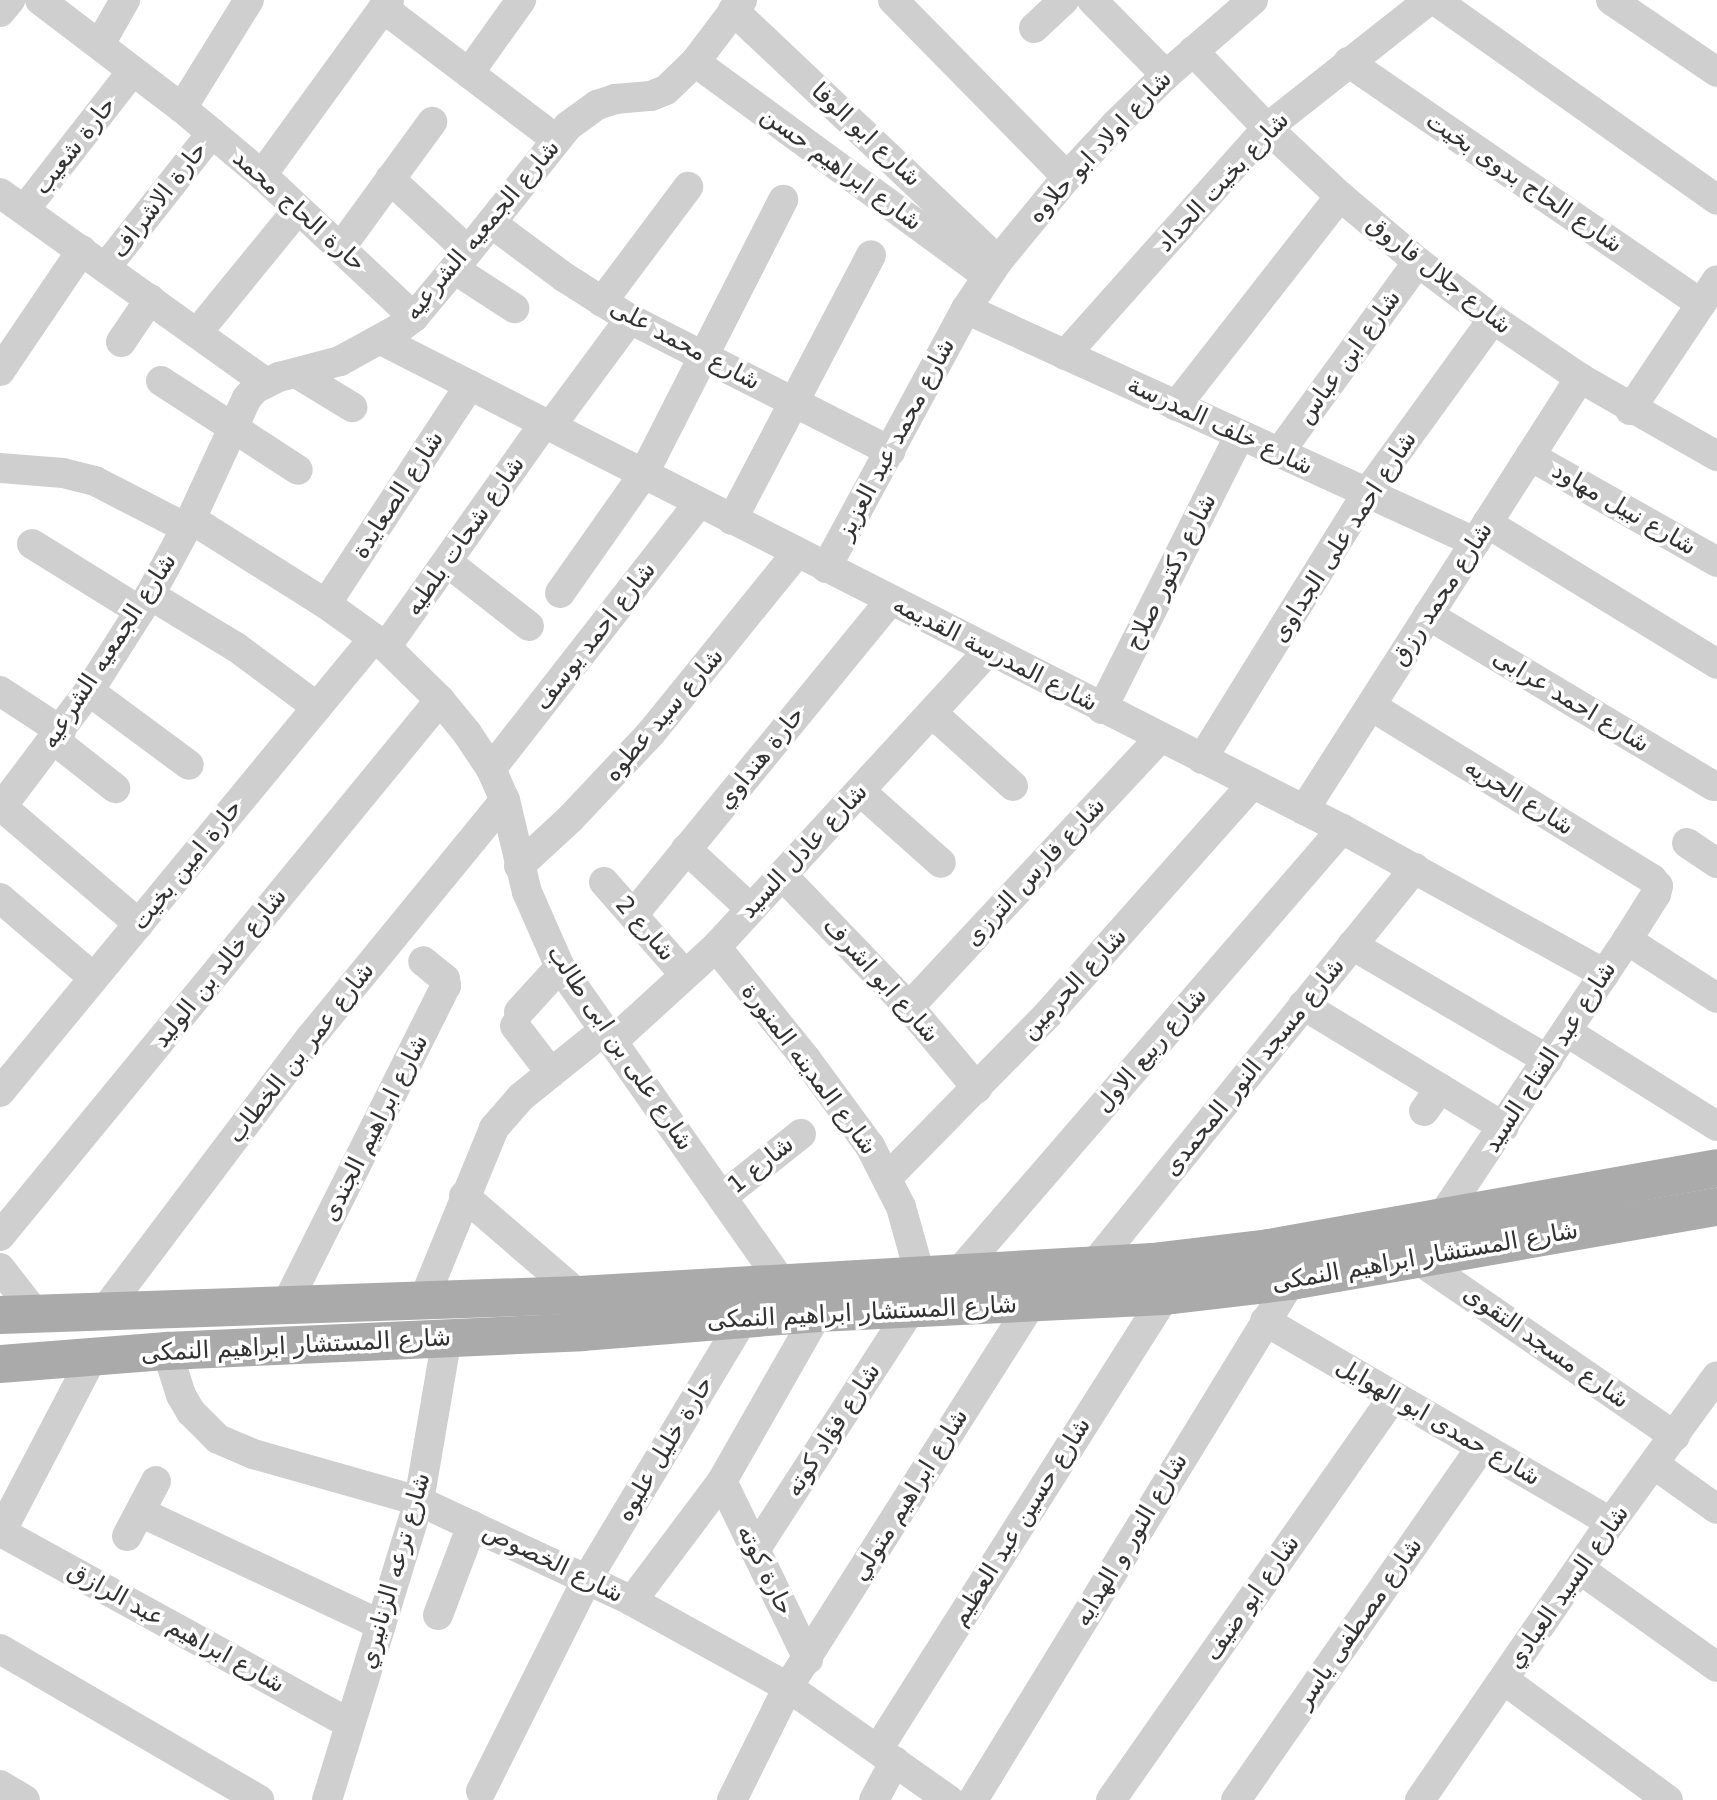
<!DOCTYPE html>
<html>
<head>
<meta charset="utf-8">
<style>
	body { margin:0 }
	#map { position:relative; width:1717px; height:1800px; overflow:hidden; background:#fff; font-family:"DejaVu Sans",Vazirmatn,sans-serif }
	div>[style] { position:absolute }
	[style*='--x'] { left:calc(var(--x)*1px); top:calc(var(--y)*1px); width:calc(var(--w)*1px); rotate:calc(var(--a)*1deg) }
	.minor>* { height:30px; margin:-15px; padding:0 15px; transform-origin:15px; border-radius:15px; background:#cfcfcf }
	.major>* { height:38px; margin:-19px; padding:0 19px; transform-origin:19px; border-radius:19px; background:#aaa }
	span { translate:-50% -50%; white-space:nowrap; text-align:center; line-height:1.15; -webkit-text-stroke:7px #fff; paint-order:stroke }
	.street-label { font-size:24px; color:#323232 }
</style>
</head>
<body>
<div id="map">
	<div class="minor">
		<div style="--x:40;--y:0;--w:178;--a:37.3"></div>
		<div style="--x:182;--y:108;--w:104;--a:39.9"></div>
		<div style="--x:262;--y:175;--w:208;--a:43.1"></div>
		<div style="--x:893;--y:0;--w:248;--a:45.5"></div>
		<div style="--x:1092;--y:0;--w:105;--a:45.4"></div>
		<div style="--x:1435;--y:0;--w:346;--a:35.3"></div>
		<div style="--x:1611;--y:0;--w:128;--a:34.2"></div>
		<div style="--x:383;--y:8;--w:218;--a:37.2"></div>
		<div style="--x:733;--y:10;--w:365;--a:43.4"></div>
		<div style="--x:0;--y:12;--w:16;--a:-50"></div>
		<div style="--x:1034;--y:28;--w:41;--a:-43"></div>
		<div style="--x:100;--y:44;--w:51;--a:-60.4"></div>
		<div style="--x:1193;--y:51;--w:107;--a:46.1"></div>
		<div style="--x:1267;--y:128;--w:100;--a:43"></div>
		<div style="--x:1340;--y:196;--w:102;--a:40.2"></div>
		<div style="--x:1418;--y:262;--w:94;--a:37.2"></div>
		<div style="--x:1493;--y:319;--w:105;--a:34.1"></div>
		<div style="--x:1580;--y:378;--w:158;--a:29.7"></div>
		<div style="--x:695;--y:62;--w:362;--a:36.2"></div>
		<div style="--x:1348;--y:62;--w:428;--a:34.4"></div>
		<div style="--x:469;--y:73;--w:90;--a:-54.5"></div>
		<div style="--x:182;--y:108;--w:127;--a:-58.2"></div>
		<div style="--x:262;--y:175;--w:216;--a:-54"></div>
		<div style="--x:390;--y:179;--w:106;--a:42.7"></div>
		<div style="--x:0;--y:193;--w:325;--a:35.5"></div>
		<div style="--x:25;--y:209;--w:161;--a:-52.1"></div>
		<div style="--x:491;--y:223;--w:91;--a:36.5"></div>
		<div style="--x:564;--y:277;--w:78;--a:32.5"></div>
		<div style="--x:630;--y:319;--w:292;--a:26.9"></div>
		<div style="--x:341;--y:247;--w:155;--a:-53.9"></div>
		<div style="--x:106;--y:267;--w:171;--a:-51.7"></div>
		<div style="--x:454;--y:269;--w:72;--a:33"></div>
		<div style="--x:602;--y:302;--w:144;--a:-53.2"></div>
		<div style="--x:966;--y:309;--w:560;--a:24.6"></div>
		<div style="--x:197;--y:333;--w:160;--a:-50.8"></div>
		<div style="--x:381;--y:340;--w:1078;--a:26.97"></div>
		<div style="--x:1342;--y:829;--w:300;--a:28.9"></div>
		<div style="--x:121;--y:342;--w:52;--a:-56"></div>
		<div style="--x:1065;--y:355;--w:304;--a:-48.3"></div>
		<div style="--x:1267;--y:128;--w:206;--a:-38.3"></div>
		<div style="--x:0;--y:371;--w:146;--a:-55.9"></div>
		<div style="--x:296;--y:373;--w:66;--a:31.3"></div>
		<div style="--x:161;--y:381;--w:163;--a:33"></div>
		<div style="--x:1176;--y:406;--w:266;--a:-52"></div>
		<div style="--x:1630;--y:410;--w:156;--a:-56.2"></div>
		<div style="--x:550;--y:427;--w:134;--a:-53.5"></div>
		<div style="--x:1279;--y:453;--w:236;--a:-54"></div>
		<div style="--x:1530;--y:456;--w:215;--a:29.5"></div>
		<div style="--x:0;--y:468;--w:63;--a:4.5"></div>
		<div style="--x:63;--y:473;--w:33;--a:14"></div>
		<div style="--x:95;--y:481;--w:102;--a:27.3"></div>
		<div style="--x:191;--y:519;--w:160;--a:32.2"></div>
		<div style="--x:326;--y:604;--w:74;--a:35.6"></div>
		<div style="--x:386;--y:647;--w:76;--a:44.5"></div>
		<div style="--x:440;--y:700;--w:43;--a:50.7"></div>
		<div style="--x:467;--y:733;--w:43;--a:56.3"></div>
		<div style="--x:491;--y:769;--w:34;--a:66"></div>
		<div style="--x:505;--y:800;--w:95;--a:76.6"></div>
		<div style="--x:527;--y:892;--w:82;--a:66.3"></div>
		<div style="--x:560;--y:967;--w:386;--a:54.9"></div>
		<div style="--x:732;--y:520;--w:299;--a:-62.3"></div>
		<div style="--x:1487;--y:523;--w:270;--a:31.5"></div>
		<div style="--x:32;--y:544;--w:127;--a:31.8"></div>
		<div style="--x:447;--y:562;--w:104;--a:38"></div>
		<div style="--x:826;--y:568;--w:294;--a:-61.6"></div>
		<div style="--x:966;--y:309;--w:58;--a:-56.3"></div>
		<div style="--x:998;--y:261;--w:109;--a:-50.6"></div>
		<div style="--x:1067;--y:177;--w:71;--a:-47.3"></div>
		<div style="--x:1115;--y:125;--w:71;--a:-44.4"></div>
		<div style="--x:1166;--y:75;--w:115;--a:-40.8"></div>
		<div style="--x:560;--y:593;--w:144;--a:-54.9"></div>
		<div style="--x:643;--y:475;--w:309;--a:-63"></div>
		<div style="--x:150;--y:595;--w:100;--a:31.2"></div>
		<div style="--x:236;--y:647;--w:101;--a:36.5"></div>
		<div style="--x:326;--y:604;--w:262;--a:-56.7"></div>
		<div style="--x:1428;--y:615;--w:333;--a:30.9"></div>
		<div style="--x:386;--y:647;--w:273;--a:-54.7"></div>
		<div style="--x:0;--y:691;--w:73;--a:33.3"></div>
		<div style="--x:89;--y:691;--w:124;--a:36.5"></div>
		<div style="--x:1371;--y:706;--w:330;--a:31.6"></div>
		<div style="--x:1652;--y:879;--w:9;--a:49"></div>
		<div style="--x:1658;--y:886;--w:8;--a:104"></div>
		<div style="--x:1656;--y:894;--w:54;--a:122.2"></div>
		<div style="--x:1627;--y:940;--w:334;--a:123.8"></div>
		<div style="--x:1102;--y:709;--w:307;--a:-63.3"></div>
		<div style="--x:932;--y:713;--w:109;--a:42"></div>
		<div style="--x:54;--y:740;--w:78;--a:38.2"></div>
		<div style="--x:1202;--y:759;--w:313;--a:-58.2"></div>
		<div style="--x:1367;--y:493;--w:215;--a:-54.1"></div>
		<div style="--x:491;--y:769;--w:338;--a:-52"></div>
		<div style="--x:860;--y:791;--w:108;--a:41.6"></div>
		<div style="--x:2;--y:807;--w:180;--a:40.5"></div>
		<div style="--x:0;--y:809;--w:148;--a:-53"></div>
		<div style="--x:89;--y:691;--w:114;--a:-57.6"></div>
		<div style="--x:150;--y:595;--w:86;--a:-61.7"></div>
		<div style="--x:191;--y:519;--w:133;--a:-65.2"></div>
		<div style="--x:247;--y:398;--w:12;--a:-48"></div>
		<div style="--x:255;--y:389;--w:27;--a:-27"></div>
		<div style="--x:279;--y:377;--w:63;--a:-14.7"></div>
		<div style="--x:340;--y:361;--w:66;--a:-28.9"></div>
		<div style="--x:398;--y:329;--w:20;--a:-37"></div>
		<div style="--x:414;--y:317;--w:62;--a:-50.2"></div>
		<div style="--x:454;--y:269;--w:183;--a:-51.4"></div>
		<div style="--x:568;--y:126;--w:36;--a:-36"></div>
		<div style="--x:597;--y:105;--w:19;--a:-18"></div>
		<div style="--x:615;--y:99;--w:36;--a:-5"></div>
		<div style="--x:651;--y:96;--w:16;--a:-22"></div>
		<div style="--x:666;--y:90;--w:40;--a:-44"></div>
		<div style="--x:695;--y:62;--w:78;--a:-52.8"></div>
		<div style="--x:1304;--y:810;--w:513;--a:-57.43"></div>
		<div style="--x:1687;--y:843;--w:36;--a:34"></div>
		<div style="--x:686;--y:849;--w:88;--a:42.7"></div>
		<div style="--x:519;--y:866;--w:69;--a:-42.7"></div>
		<div style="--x:570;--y:819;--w:118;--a:-46.7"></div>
		<div style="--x:651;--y:733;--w:232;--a:-51"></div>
		<div style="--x:782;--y:875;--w:183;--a:46.1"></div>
		<div style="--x:909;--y:1007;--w:106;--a:50"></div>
		<div style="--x:604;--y:882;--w:123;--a:48.9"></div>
		<div style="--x:0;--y:898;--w:123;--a:40.4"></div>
		<div style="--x:633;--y:915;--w:406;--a:-50.7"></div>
		<div style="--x:1627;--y:940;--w:107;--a:32.8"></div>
		<div style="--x:1352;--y:945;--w:227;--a:30.4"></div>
		<div style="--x:716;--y:947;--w:144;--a:51.2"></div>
		<div style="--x:806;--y:1059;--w:108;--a:53.7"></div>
		<div style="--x:870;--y:1146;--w:68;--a:63.1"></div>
		<div style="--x:901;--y:1207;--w:71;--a:74.4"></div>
		<div style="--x:1303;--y:1005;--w:235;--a:31.3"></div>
		<div style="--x:909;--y:1007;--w:368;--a:-47"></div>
		<div style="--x:519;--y:1012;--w:61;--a:-47.7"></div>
		<div style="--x:515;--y:1026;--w:59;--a:52.5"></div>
		<div style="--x:1567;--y:1032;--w:177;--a:32.1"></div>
		<div style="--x:612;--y:1042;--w:141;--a:-42.4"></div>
		<div style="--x:716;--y:947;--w:402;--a:-47.4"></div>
		<div style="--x:0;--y:1092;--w:588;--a:-50.52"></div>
		<div style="--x:1424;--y:1111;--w:28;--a:-55"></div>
		<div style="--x:888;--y:1177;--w:230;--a:-45.5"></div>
		<div style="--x:1049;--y:1013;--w:306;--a:-48.4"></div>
		<div style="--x:464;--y:1196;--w:152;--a:40.7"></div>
		<div style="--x:722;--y:1197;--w:101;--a:-38.6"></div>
		<div style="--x:0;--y:1236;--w:693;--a:-50.62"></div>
		<div style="--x:1417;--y:1259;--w:313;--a:34.5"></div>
		<div style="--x:1093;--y:1266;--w:512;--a:-51.03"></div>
		<div style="--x:0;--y:1268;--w:58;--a:52"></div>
		<div style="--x:959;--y:1272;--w:586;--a:-49.15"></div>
		<div style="--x:424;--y:1299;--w:185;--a:-67.7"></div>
		<div style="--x:494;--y:1128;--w:41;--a:-48.9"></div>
		<div style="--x:521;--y:1097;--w:105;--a:-38.8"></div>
		<div style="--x:287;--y:1303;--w:355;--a:-63.4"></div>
		<div style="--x:446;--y:986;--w:7;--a:-98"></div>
		<div style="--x:445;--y:979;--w:28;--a:-141"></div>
		<div style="--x:105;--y:1310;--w:342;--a:-53"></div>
		<div style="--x:311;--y:1037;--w:306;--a:-50.7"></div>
		<div style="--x:1265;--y:1321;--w:400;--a:30.2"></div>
		<div style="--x:167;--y:1351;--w:46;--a:72.3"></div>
		<div style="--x:181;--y:1395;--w:20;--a:60"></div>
		<div style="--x:191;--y:1412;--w:38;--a:45"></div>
		<div style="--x:218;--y:1439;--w:38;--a:23"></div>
		<div style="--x:253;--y:1454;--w:173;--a:15.8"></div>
		<div style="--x:419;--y:1501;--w:235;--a:25.1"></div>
		<div style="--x:632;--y:1601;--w:178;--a:28.9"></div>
		<div style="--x:788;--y:1687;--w:197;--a:35.1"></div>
		<div style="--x:1655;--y:1465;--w:76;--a:35.4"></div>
		<div style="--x:722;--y:1481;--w:198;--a:64.2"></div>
		<div style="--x:140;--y:1512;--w:266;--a:25.1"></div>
		<div style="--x:1;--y:1532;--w:398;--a:28.8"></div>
		<div style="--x:0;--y:1534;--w:201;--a:-62.4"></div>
		<div style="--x:127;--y:1536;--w:62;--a:-62.2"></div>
		<div style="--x:755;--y:1550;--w:287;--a:-57.1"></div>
		<div style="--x:1581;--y:1570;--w:167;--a:35.5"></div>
		<div style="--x:632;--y:1601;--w:150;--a:-53.1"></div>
		<div style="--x:722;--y:1481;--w:193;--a:-60.3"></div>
		<div style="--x:438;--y:1615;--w:96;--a:-69.3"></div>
		<div style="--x:0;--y:1649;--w:300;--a:30.2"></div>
		<div style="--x:1504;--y:1680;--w:203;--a:36.2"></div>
		<div style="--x:878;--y:1749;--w:536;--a:-57.64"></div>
		<div style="--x:0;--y:1785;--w:29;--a:31"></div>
		<div style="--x:481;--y:1791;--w:237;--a:-63.4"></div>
		<div style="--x:587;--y:1579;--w:303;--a:-59"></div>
		<div style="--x:327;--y:1800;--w:313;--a:-72.9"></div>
		<div style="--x:419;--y:1501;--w:165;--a:-80.3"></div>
		<div style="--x:732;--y:1800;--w:126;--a:-63.6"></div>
		<div style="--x:788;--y:1687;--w:455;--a:-57.6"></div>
		<div style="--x:874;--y:1800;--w:44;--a:-61.7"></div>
		<div style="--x:973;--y:1800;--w:609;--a:-58.5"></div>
		<div style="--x:1111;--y:1800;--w:493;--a:-55"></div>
		<div style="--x:1236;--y:1800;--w:430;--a:-55.2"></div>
		<div style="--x:1420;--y:1800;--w:337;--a:-55.5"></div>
		<div style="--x:1611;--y:1522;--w:180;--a:-54"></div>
	</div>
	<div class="major">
		<div style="--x:0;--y:1315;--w:579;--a:-1.98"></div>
		<div style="--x:579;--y:1295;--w:574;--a:-3.3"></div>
		<div style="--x:1152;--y:1262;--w:118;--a:-6.8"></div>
		<div style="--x:1269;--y:1248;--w:455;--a:-10.1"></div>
		<div style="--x:0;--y:1364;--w:168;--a:-4.5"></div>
		<div style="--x:167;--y:1351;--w:415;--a:-2.6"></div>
		<div style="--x:582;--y:1332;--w:237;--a:-4.6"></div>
		<div style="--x:818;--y:1313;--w:347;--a:-2.8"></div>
		<div style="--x:1165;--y:1296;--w:127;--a:-6.8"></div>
		<div style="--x:1291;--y:1281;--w:432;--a:-9.9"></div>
	</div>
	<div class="street-label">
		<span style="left:866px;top:135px;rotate:43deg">شارع ابو الوفا</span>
		<span style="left:75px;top:146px;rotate:-52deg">حارة شعيب</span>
		<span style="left:1100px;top:147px;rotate:-47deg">شارع اولاد ابو حلاوه</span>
		<span style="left:841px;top:169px;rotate:36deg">شارع ابراهيم حسن</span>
		<span style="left:1223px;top:182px;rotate:-47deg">شارع بخيت الحداد</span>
		<span style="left:1524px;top:183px;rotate:34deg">شارع الحاج بدوى بخيت</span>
		<span style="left:159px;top:200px;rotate:-52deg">حارة الاشراف</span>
		<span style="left:299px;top:211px;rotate:42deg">حارة الحاج محمد</span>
		<span style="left:482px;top:230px;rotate:-50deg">شارع الجمعيه الشرعيه</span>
		<span style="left:1439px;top:275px;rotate:38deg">شارع جلال فاروق</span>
		<span style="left:685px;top:345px;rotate:28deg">شارع محمد على</span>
		<span style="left:1349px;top:357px;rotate:-54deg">شارع ابن عباس</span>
		<span style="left:1220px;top:426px;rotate:25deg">شارع خلف المدرسة</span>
		<span style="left:896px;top:439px;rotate:-62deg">شارع محمد عبد العزيز</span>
		<span style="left:398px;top:495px;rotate:-57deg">شارع الصعايدة</span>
		<span style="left:1624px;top:509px;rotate:30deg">شارع نبيل مهاود</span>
		<span style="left:465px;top:536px;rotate:-55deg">شارع شحات بلطيه</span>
		<span style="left:1344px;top:537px;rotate:-57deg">شارع احمد على الجداوى</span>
		<span style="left:1171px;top:572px;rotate:-63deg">شارع دكتور صلاح</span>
		<span style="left:1442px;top:594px;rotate:-57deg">شارع محمد رزق</span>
		<span style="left:595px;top:636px;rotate:-52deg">شارع احمد يوسف</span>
		<span style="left:109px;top:651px;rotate:-57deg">شارع الجمعيه الشرعيه</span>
		<span style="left:995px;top:654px;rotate:27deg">شارع المدرسة القديمه</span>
		<span style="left:1571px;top:701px;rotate:31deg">شارع احمد عرابى</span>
		<span style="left:664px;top:715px;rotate:-49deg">شارع سيد عطوه</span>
		<span style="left:761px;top:758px;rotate:-51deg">حارة هنداوي</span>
		<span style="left:1519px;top:797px;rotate:32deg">شارع الحريه</span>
		<span style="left:804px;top:851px;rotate:-47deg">شارع عادل السيد</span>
		<span style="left:187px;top:865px;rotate:-51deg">حارة امين بخيت</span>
		<span style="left:1035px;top:872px;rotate:-47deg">شارع فارس الترزى</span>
		<span style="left:645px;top:929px;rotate:49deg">شارع 2</span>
		<span style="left:220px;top:968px;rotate:-51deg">شارع خالد بن الوليد</span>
		<span style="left:881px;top:980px;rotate:48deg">شارع ابو اشرف</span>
		<span style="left:1074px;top:984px;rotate:-47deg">شارع الحرمين</span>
		<span style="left:620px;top:1048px;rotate:56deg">شارع على بن ابى طالب</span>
		<span style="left:1151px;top:1050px;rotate:-49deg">شارع ربيع الاول</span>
		<span style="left:301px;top:1053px;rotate:-52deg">شارع عمر بن الخطاب</span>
		<span style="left:1550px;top:1057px;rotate:-57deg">شارع عبد الفتاح السيد</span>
		<span style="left:1254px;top:1067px;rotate:-51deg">شارع مسجد النور المحمدى</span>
		<span style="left:809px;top:1069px;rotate:53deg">شارع المدينه المنورة</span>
		<span style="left:375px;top:1128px;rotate:-63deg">شارع ابراهيم الجندى</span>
		<span style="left:761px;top:1165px;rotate:-39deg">شارع 1</span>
		<span style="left:1425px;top:1257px;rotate:-10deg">شارع المستشار ابراهيم النمكى</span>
		<span style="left:862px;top:1313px;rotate:-3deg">شارع المستشار ابراهيم النمكى</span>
		<span style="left:296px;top:1346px;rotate:-3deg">شارع المستشار ابراهيم النمكى</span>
		<span style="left:1546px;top:1347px;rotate:35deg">شارع مسجد التقوى</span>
		<span style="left:1438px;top:1422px;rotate:30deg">شارع حمدى ابو الهوايل</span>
		<span style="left:833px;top:1430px;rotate:-57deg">شارع فؤاد كوته</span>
		<span style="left:665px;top:1449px;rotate:-59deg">حارة خليل عليوه</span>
		<span style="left:910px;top:1495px;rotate:-58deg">شارع ابراهيم متولي</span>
		<span style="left:1021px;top:1522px;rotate:-58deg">شارع حسين عبد العظيم</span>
		<span style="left:1131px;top:1540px;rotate:-59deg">شارع النور و الهدايه</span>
		<span style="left:553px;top:1563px;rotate:26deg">شارع الخصوص</span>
		<span style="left:765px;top:1570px;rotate:64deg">حارة كوته</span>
		<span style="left:395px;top:1571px;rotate:-74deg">شارع ترعه الزنانيري</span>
		<span style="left:1568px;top:1587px;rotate:-55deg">شارع السيد العبادي</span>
		<span style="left:1252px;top:1598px;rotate:-55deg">شارع ابو ضيف</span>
		<span style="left:1359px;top:1623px;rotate:-55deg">شارع مصطفى ياسر</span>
		<span style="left:176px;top:1628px;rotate:29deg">شارع ابراهيم عبد الرازق</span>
	</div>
</div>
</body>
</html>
